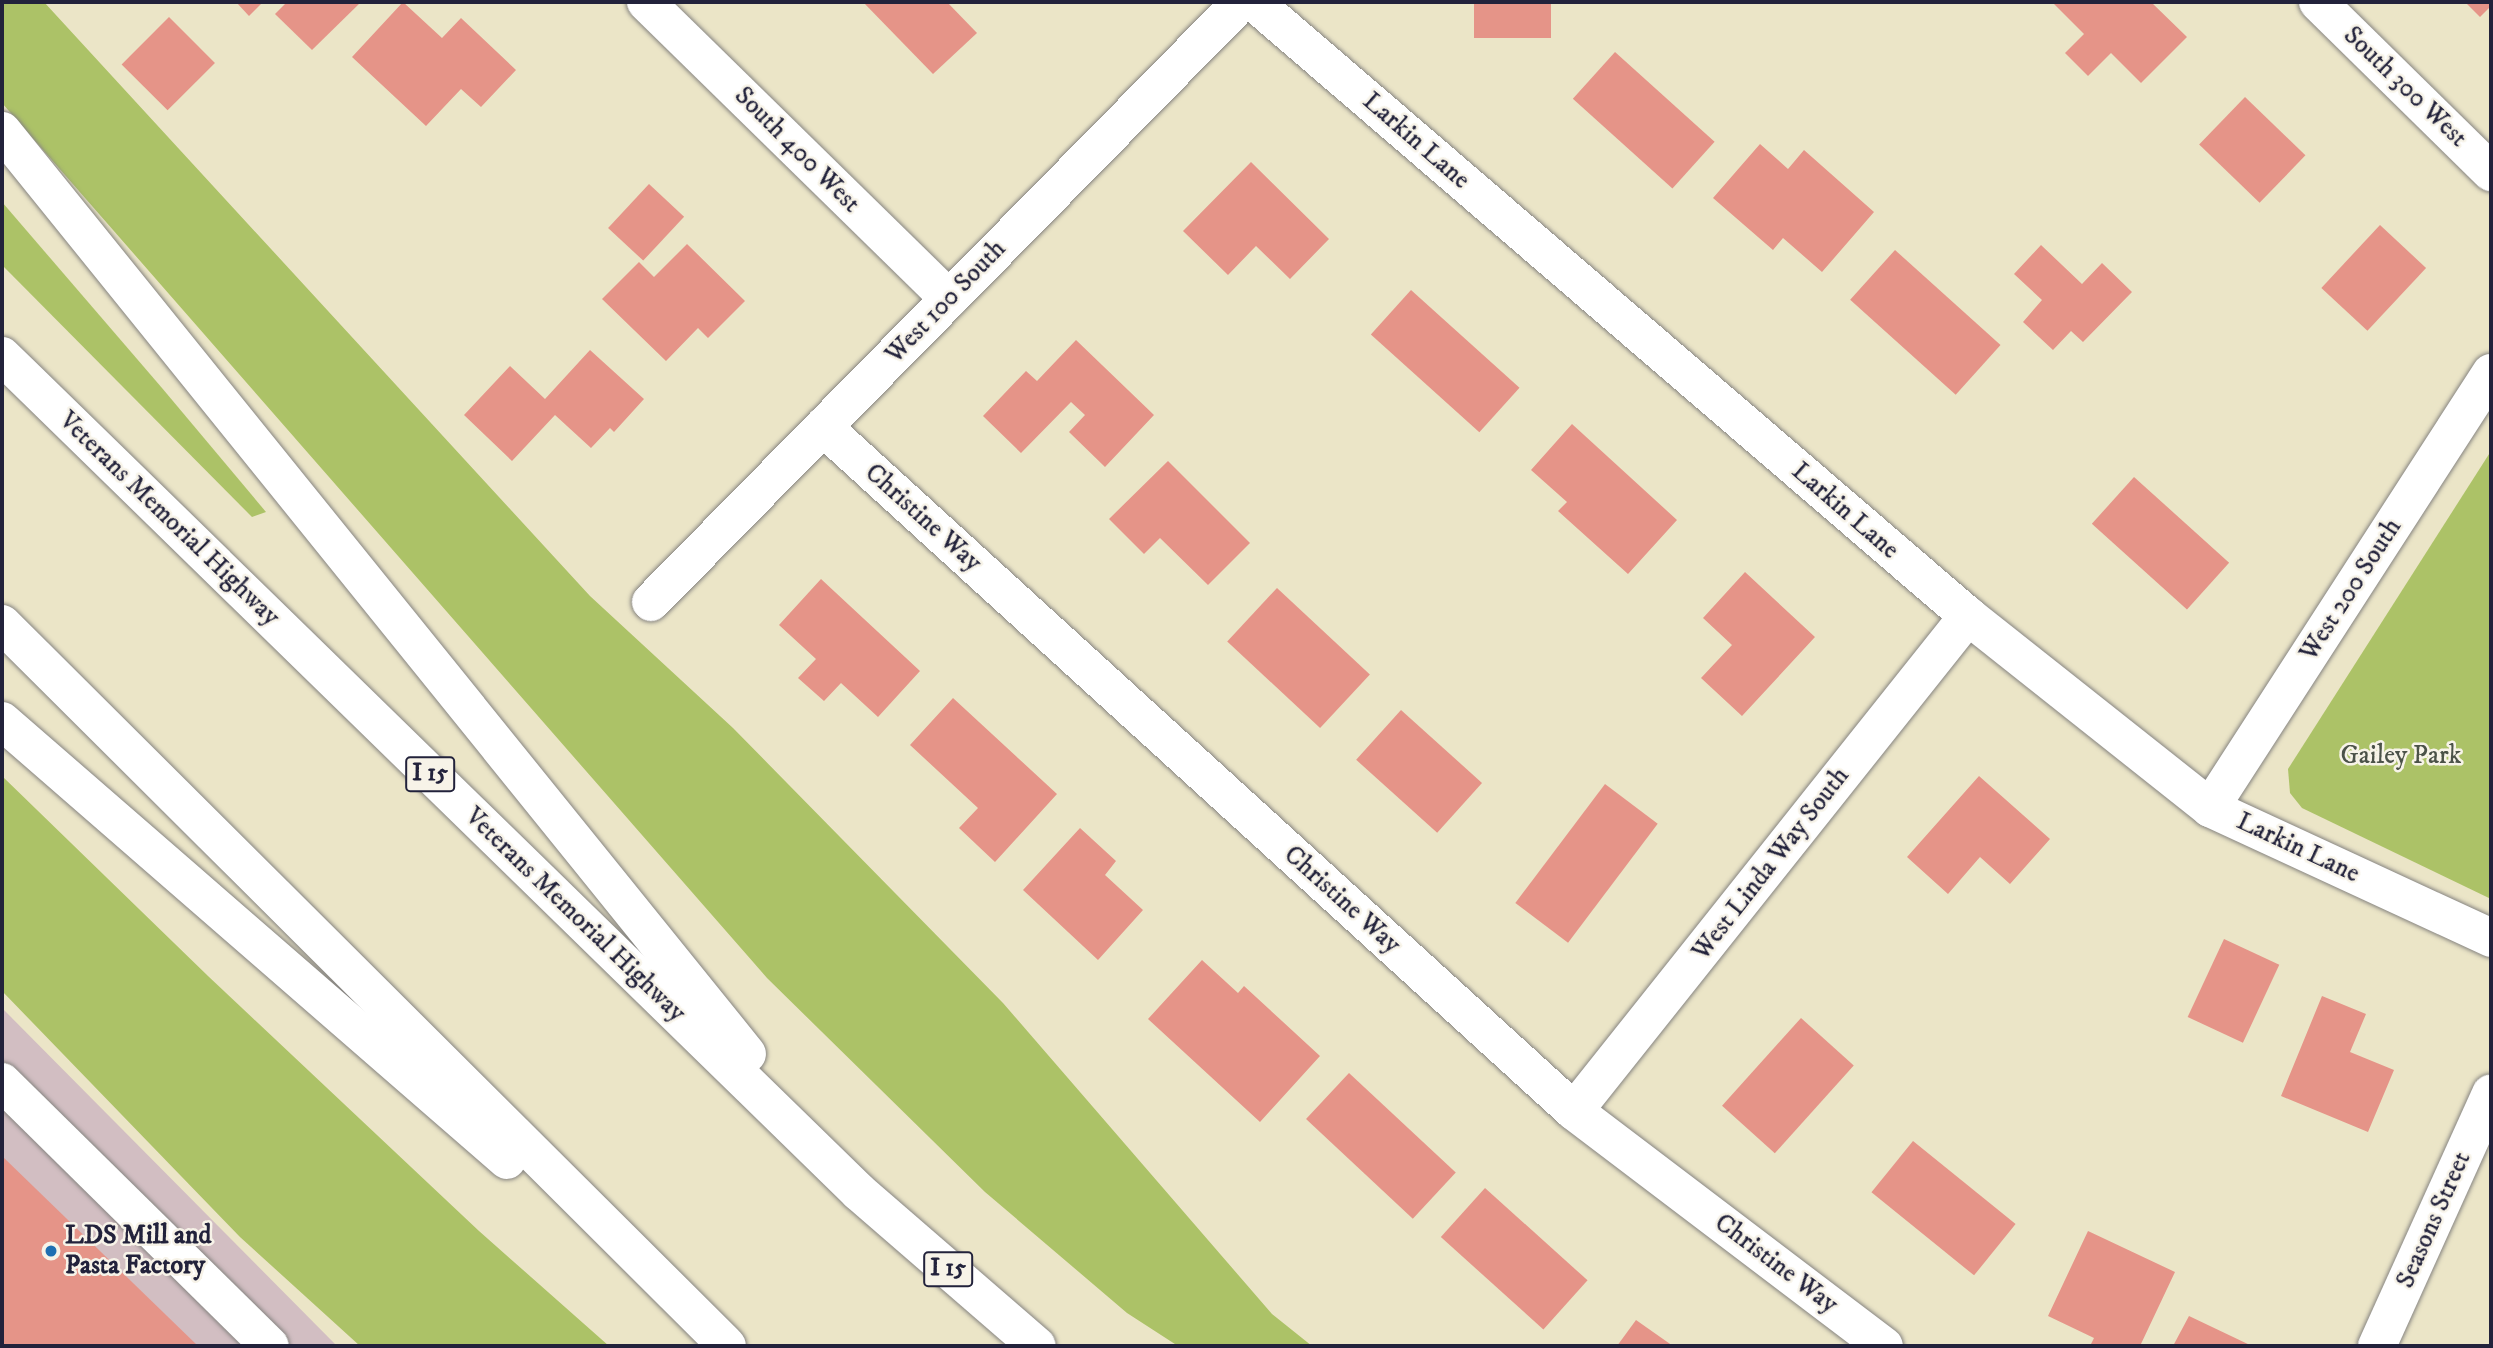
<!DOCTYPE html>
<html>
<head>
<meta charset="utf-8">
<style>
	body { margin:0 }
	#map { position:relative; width:2493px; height:1348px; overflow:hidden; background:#ebe5c7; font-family:"IM FELL DW Pica",serif }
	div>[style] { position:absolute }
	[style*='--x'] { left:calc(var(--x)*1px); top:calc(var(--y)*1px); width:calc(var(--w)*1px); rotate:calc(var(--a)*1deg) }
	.industrial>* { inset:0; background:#d2bec2 }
	.green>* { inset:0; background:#acc267 }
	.building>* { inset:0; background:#e59488; transform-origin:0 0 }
	.roads { filter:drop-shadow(0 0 2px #868481) drop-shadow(0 0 2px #868481) }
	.minor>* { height:38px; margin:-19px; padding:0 19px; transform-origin:19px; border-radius:19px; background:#fff }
	.highway>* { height:38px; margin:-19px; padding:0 19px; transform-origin:19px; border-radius:19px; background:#fff }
	.dots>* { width:19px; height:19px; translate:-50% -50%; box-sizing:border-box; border:4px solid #f7f3e8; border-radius:50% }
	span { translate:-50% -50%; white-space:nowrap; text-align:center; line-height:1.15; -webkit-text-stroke:5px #f7f3e8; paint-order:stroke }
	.shield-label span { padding:2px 5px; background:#f7f3e8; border:2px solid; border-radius:5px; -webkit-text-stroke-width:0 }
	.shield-label { font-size:24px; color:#22223b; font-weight:700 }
	.street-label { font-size:26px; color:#22223b }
	.park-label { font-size:26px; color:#4b5248 }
	.poi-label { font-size:26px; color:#22223b; font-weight:700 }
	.left { translate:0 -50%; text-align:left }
	.frame { position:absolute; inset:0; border:4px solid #22223b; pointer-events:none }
</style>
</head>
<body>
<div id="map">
	<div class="industrial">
		<div style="clip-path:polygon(2px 1008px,337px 1346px,2px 1346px)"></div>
	</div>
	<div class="green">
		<div style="clip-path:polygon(2px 2px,44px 2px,590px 596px,733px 728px,1003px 1003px,1272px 1314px,1312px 1346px,1178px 1346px,1127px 1313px,985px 1192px,767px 978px,2px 103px)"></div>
		<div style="clip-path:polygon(2px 202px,162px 388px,266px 512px,252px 517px,2px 265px)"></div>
		<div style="clip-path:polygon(2491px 451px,2491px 899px,2302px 808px,2290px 793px,2288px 769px)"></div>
		<div style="clip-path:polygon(2px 776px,208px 976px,479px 1231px,609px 1346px,360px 1346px,240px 1237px,2px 991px)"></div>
	</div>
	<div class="building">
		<div style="clip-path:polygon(236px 2px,263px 2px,249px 16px)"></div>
		<div style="clip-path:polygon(287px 2px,361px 2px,312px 50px,275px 14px)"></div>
		<div style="clip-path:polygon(403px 2px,442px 38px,461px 18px,516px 70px,481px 107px,461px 89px,426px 126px,352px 57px)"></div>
		<div style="clip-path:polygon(863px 2px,947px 2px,977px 33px,933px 74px)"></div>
		<div style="left:1474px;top:2px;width:77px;height:36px"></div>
		<div style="clip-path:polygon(2052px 2px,2151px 2px,2187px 37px,2141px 83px,2111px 53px,2088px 76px,2065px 53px,2084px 34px)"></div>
		<div style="clip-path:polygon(2465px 2px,2491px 2px,2491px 6px,2480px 17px)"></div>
		<div style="left:169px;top:17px;width:65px;height:67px;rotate:45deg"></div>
		<div style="left:1615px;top:52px;width:134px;height:63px;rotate:42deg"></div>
		<div style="left:2245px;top:97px;width:84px;height:66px;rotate:44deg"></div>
		<div style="clip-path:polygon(1760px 144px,1788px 169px,1804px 150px,1874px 212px,1822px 272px,1783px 238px,1773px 250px,1713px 198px)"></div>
		<div style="clip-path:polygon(1251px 162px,1329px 239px,1290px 279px,1256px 246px,1228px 275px,1183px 231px)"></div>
		<div style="left:649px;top:184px;width:48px;height:60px;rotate:43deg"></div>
		<div style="left:2380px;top:225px;width:63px;height:86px;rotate:43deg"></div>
		<div style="clip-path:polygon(687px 244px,745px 301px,708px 338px,698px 328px,666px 361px,602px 299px,639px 262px,654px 277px)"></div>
		<div style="clip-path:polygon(2041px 245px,2082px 284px,2102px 263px,2132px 292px,2083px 342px,2071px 331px,2053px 350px,2023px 322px,2042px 300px,2014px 274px)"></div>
		<div style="left:1895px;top:250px;width:142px;height:67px;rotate:42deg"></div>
		<div style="left:1411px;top:290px;width:146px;height:60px;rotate:42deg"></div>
		<div style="clip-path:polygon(1076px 340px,1154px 415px,1105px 467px,1069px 432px,1085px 415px,1071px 402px,1021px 453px,983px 416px,1026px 371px,1037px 381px)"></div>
		<div style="clip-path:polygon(590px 350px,644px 399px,614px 432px,610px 428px,591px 448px,555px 415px,512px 461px,464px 415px,510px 366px,545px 399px)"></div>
		<div style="clip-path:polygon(1572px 424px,1677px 520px,1628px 574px,1558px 511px,1567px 502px,1531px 470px)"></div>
		<div style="clip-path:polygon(1168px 461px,1250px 543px,1208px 585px,1160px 538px,1144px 554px,1109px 519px)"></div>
		<div style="left:2134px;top:477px;width:128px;height:63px;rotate:42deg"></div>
		<div style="clip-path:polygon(1745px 572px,1815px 637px,1742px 716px,1701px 678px,1732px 645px,1703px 618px)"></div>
		<div style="clip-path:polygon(821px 579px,920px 671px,878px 717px,841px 683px,824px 701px,798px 678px,816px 659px,779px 625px)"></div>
		<div style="left:1277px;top:588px;width:127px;height:73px;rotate:43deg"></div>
		<div style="clip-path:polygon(953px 698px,1057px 794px,995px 862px,959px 828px,978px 808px,910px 745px)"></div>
		<div style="left:1401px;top:710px;width:109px;height:67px;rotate:42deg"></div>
		<div style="clip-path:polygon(1979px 776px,2050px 839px,2010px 884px,1980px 857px,1948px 894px,1907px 857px)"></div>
		<div style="left:1605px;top:784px;width:66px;height:149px;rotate:37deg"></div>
		<div style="clip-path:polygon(1080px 828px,1116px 861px,1105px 875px,1143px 910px,1098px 960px,1023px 890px)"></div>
		<div style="left:2224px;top:939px;width:61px;height:86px;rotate:25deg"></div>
		<div style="clip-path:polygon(1202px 960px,1238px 993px,1244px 986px,1320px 1056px,1260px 1122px,1148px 1019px)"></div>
		<div style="clip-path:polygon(2322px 996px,2366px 1014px,2350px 1052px,2394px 1070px,2368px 1132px,2281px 1096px)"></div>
		<div style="left:1801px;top:1018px;width:71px;height:118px;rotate:42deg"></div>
		<div style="left:1349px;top:1073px;width:146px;height:63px;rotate:43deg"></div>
		<div style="left:1913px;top:1141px;width:132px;height:66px;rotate:39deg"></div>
		<div style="clip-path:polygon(2px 1156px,198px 1346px,2px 1346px)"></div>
		<div style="left:1485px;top:1188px;width:138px;height:66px;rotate:42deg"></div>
		<div style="clip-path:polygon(2088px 1231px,2175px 1272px,2140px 1346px,2090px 1346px,2094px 1338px,2048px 1316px)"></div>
		<div style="clip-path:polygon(2189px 1316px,2252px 1346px,2173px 1346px)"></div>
		<div style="clip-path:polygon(1636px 1320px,1673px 1346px,1617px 1346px)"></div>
	</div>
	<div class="roads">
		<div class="minor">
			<div style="--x:646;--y:2;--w:424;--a:44.4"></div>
			<div style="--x:1254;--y:2;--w:942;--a:40.69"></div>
			<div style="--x:1968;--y:616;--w:309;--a:38.4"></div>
			<div style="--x:2210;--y:808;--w:310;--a:24.8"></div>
			<div style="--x:2318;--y:2;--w:243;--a:44.5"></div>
			<div style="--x:823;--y:427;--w:1016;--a:42.33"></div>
			<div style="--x:1574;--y:1111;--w:389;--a:37.2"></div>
			<div style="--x:651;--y:602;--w:841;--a:-45.48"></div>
			<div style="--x:2210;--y:808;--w:518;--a:-57.14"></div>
			<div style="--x:2;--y:1082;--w:376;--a:44.6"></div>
			<div style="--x:1574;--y:1111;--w:633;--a:-51.48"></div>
			<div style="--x:2377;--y:1346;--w:277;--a:-65.7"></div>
		</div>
		<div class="highway">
			<div style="--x:2;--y:131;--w:1186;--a:51.09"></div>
			<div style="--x:2;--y:356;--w:1197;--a:44.29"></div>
			<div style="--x:859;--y:1192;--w:235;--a:40.9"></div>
			<div style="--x:2;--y:624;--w:1023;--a:44.88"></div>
			<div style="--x:2;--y:721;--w:669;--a:41"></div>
		</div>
	</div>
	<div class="dots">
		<div style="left:51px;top:1251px;background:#1f6fb2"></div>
	</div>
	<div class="shield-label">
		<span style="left:430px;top:774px">I 15</span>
		<span style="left:948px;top:1269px">I 15</span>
	</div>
	<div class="street-label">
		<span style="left:2405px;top:87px;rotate:44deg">South 300 West</span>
		<span style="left:1416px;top:141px;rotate:41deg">Larkin Lane</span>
		<span style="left:797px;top:150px;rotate:45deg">South 400 West</span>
		<span style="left:946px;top:302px;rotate:-46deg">West 100 South</span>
		<span style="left:1845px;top:511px;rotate:41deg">Larkin Lane</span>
		<span style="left:923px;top:518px;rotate:42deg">Christine Way</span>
		<span style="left:169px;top:519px;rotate:44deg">Veterans Memorial Highway</span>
		<span style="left:2351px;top:590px;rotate:-57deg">West 200 South</span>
		<span style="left:2298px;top:848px;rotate:25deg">Larkin Lane</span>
		<span style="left:1771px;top:864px;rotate:-52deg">West Linda Way South</span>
		<span style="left:1342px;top:900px;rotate:42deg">Christine Way</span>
		<span style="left:575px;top:915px;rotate:44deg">Veterans Memorial Highway</span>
		<span style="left:2434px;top:1220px;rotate:-66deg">Seasons Street</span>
		<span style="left:1776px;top:1264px;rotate:37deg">Christine Way</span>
	</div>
	<div class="park-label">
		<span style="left:2401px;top:756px">Gailey Park</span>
	</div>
	<div class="poi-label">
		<span class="left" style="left:65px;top:1251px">LDS Mill and<br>Pasta Factory</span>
	</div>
	<div class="frame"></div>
</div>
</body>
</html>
